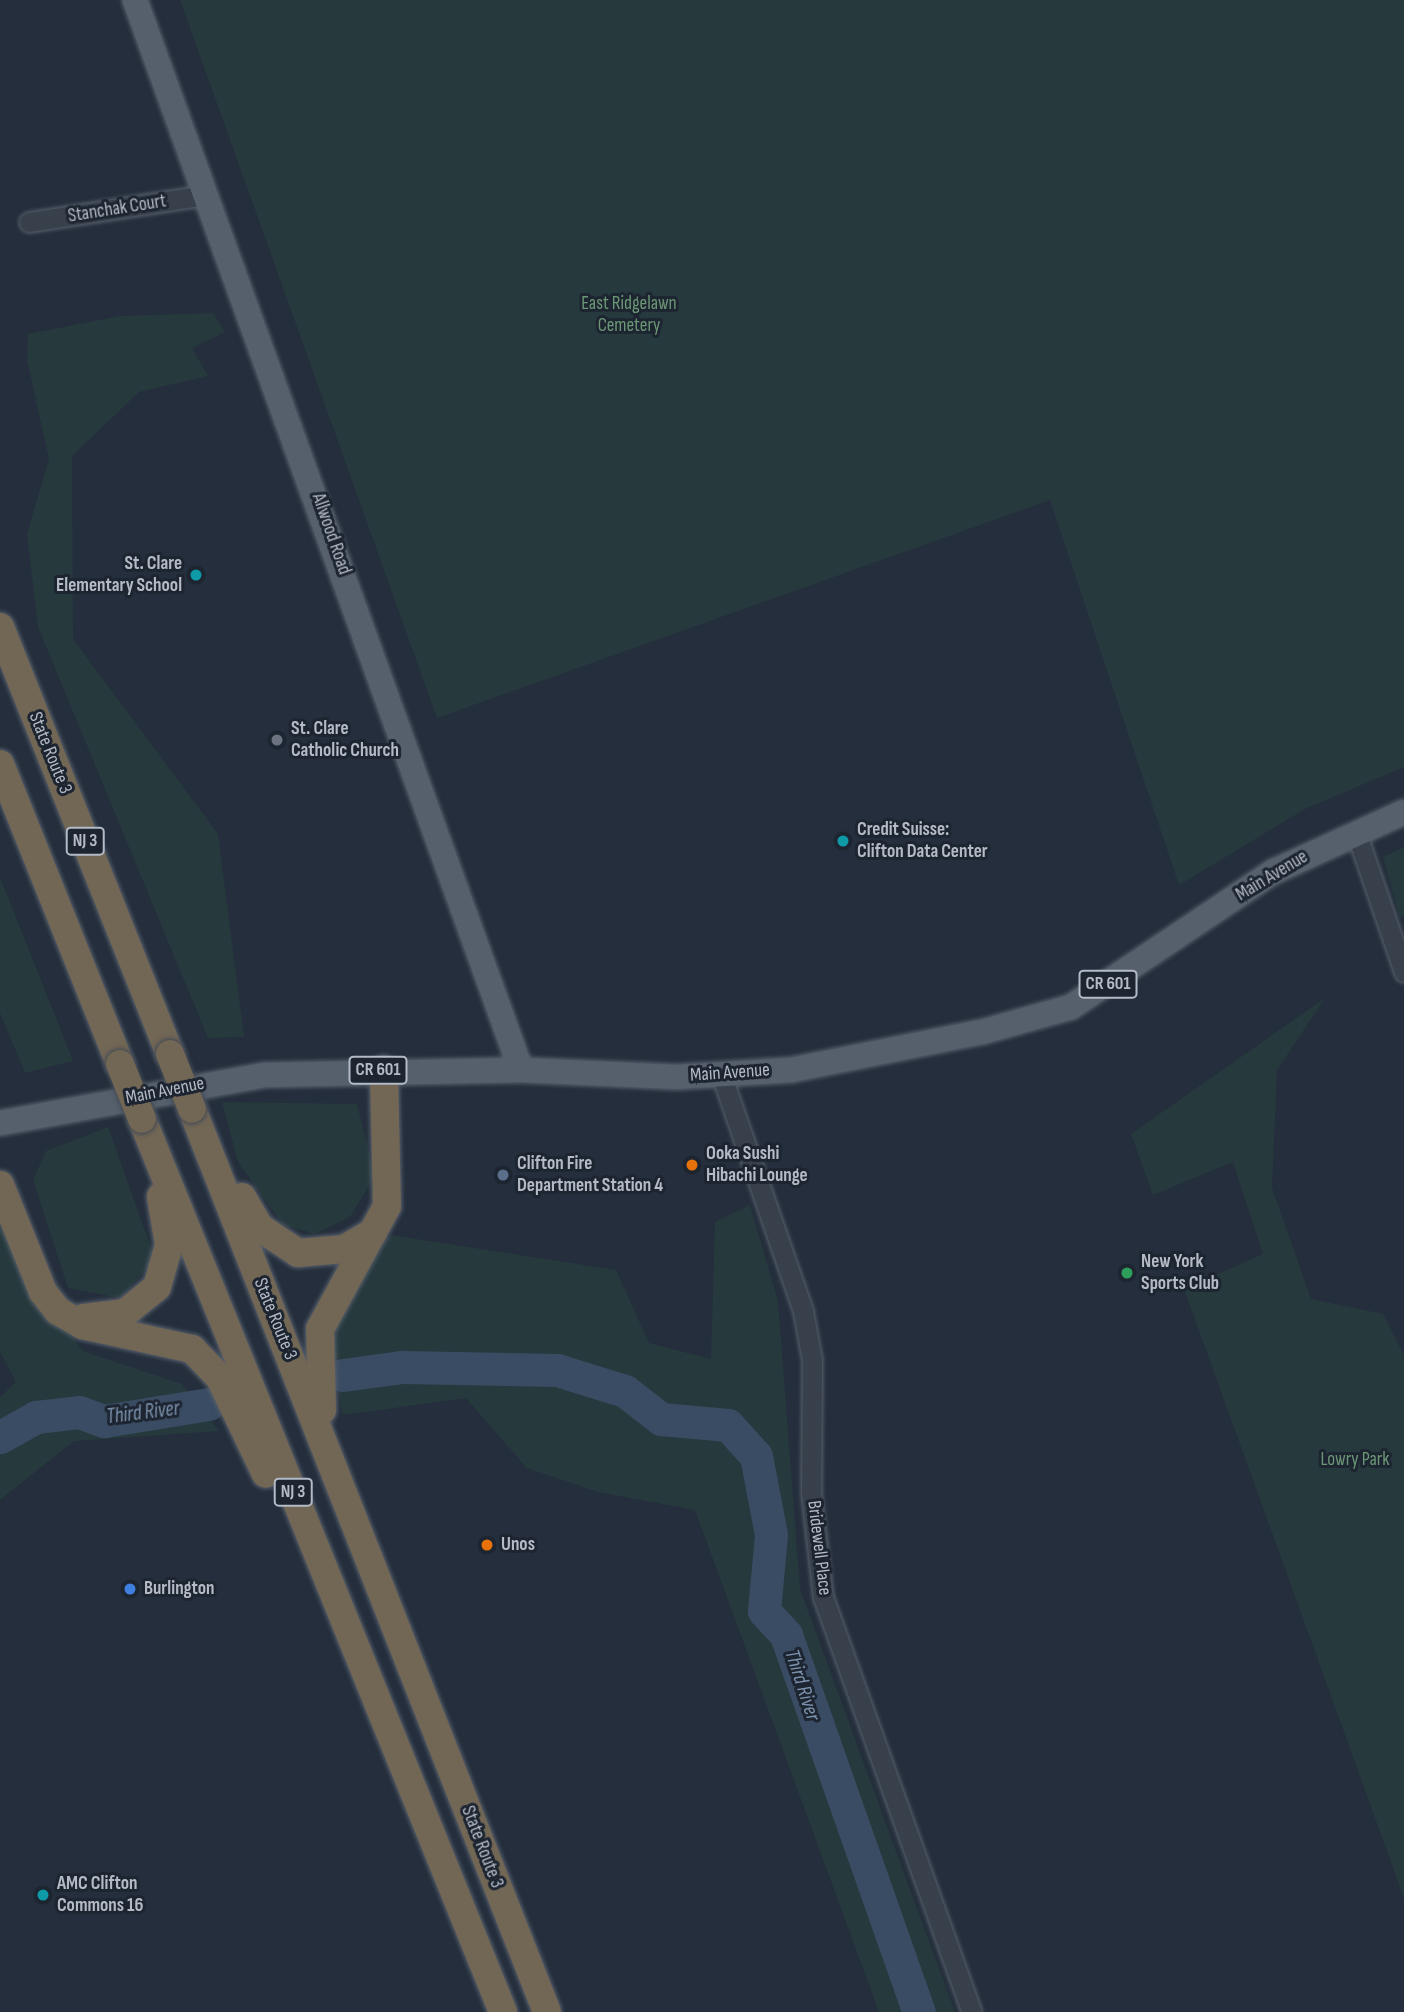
<!DOCTYPE html>
<html>
<head>
<meta charset="utf-8">
<style>
	body { margin:0 }
	#map { position:relative; width:1404px; height:2012px; overflow:hidden; background:#242e3c; font-family:"Sofia Sans Condensed",sans-serif }
	div>[style] { position:absolute }
	[style*='--x'] { left:calc(var(--x)*1px); top:calc(var(--y)*1px); width:calc(var(--w)*1px); rotate:calc(var(--a)*1deg) }
	.green>* { inset:0; background:#263a3d }
	.river>* { height:33px; margin:-16.5px; padding:0 16.5px; transform-origin:16.5px; border-radius:16.5px; background:#3a4c64 }
	.roads { filter:drop-shadow(0 0 2px #565e6a) drop-shadow(0 0 2px #565e6a) }
	.minor>* { height:19px; margin:-9.5px; padding:0 9.5px; transform-origin:9.5px; border-radius:9.5px; background:#38404c }
	.major>* { height:24px; margin:-12px; padding:0 12px; transform-origin:12px; border-radius:12px; background:#565f6c }
	.highway>* { height:28px; margin:-14px; padding:0 14px; transform-origin:14px; border-radius:14px; background:#726655 }
	.bridges { filter:drop-shadow(0 0 2px #434b57) drop-shadow(0 0 2px #434b57) }
	.highway-bridge>* { height:28px; margin:-14px; padding:0 14px; transform-origin:14px; border-radius:14px; background:#726655 }
	.dots>* { width:19px; height:19px; translate:-50% -50%; box-sizing:border-box; border:4px solid #1d2531; border-radius:50% }
	span { translate:-50% -50%; white-space:nowrap; text-align:center; line-height:1.15; -webkit-text-stroke:6px #1d2531; paint-order:stroke }
	.shield-label span { padding:2px 5px; background:#1d2531; border:2px solid; border-radius:5px; -webkit-text-stroke-width:0 }
	.shield-label { font-size:18px; color:#b4bbc7; font-weight:700 }
	.street-label { font-size:19px; color:#b4bbc7 }
	.park-label { font-size:19px; color:#6c9776 }
	.poi-label { font-size:19px; color:#b4bbc7; font-weight:700 }
	.right { translate:-100% -50%; text-align:right }
	.left { translate:0 -50%; text-align:left }
	.water-label { font-size:21px; color:#7c92ae; font-style:italic }
</style>
</head>
<body>
<div id="map">
	<div class="green">
		<div style="clip-path:polygon(180px 0,1404px 0,1404px 767px,1305px 809px,1179px 885px,1050px 500px,437px 718px)"></div>
		<div style="clip-path:polygon(213px 313px,225px 332px,192px 348px,208px 376px,139px 392px,72px 456px,73px 639px,218px 834px,244px 1037px,208px 1038px,38px 627px,27px 534px,49px 459px,27px 360px,28px 334px,120px 316px)"></div>
		<div style="clip-path:polygon(1404px 847px,1404px 916px,1400px 918px,1383px 857px)"></div>
		<div style="clip-path:polygon(0 877px,73px 1061px,25px 1073px,0 1013px)"></div>
		<div style="clip-path:polygon(1325px 998px,1277px 1070px,1272px 1188px,1311px 1299px,1383px 1314px,1404px 1355px,1404px 1898px,1184px 1289px,1263px 1254px,1233px 1162px,1153px 1195px,1131px 1134px)"></div>
		<div style="clip-path:polygon(222px 1102px,357px 1104px,375px 1176px,350px 1217px,315px 1234px,283px 1225px,238px 1162px)"></div>
		<div style="clip-path:polygon(108px 1127px,155px 1259px,121px 1298px,68px 1288px,33px 1180px,46px 1151px)"></div>
		<div style="clip-path:polygon(750px 1205px,778px 1301px,800px 1589px,955px 2012px,879px 2012px,695px 1510px,598px 1492px,527px 1468px,466px 1398px,343px 1415px,330px 1343px,332px 1315px,390px 1235px,616px 1270px,649px 1343px,711px 1359px,715px 1222px)"></div>
		<div style="clip-path:polygon(0 1216px,41px 1299px,83px 1351px,182px 1384px,219px 1431px,74px 1441px,0 1500px,0 1397px,16px 1382px,0 1352px)"></div>
	</div>
	<div class="river">
		<div style="--x:343;--y:1375;--w:60;--a:-7.7"></div>
		<div style="--x:402;--y:1367;--w:155;--a:1.1"></div>
		<div style="--x:557;--y:1370;--w:71;--a:17.2"></div>
		<div style="--x:625;--y:1391;--w:46;--a:37.9"></div>
		<div style="--x:661;--y:1419;--w:67;--a:5.1"></div>
		<div style="--x:728;--y:1425;--w:42;--a:47.9"></div>
		<div style="--x:756;--y:1456;--w:80;--a:79.2"></div>
		<div style="--x:771;--y:1535;--w:76;--a:95.3"></div>
		<div style="--x:764;--y:1611;--w:33;--a:47"></div>
		<div style="--x:786;--y:1635;--w:400;--a:70.6"></div>
		<div style="--x:0;--y:1437;--w:41;--a:-29.1"></div>
		<div style="--x:36;--y:1417;--w:43;--a:-6.6"></div>
		<div style="--x:79;--y:1412;--w:27;--a:20"></div>
		<div style="--x:104;--y:1421;--w:106;--a:-9.2"></div>
	</div>
	<div class="roads">
		<div class="minor">
			<div style="--x:29;--y:222;--w:179;--a:-8.7"></div>
			<div style="--x:1356;--y:832;--w:148;--a:71.1"></div>
			<div style="--x:721;--y:1074;--w:251;--a:70.9"></div>
			<div style="--x:803;--y:1311;--w:50;--a:79.6"></div>
			<div style="--x:812;--y:1360;--w:132;--a:90.4"></div>
			<div style="--x:811;--y:1492;--w:106;--a:83.5"></div>
			<div style="--x:823;--y:1597;--w:441;--a:70.3"></div>
		</div>
		<div class="major">
			<div style="--x:135;--y:0;--w:1137;--a:70.16"></div>
			<div style="--x:0;--y:1123;--w:268;--a:-10.3"></div>
			<div style="--x:264;--y:1075;--w:257;--a:-1.1"></div>
			<div style="--x:521;--y:1070;--w:156;--a:2.6"></div>
			<div style="--x:677;--y:1077;--w:114;--a:-3.5"></div>
			<div style="--x:791;--y:1070;--w:195;--a:-11.3"></div>
			<div style="--x:982;--y:1032;--w:92;--a:-15.7"></div>
			<div style="--x:1071;--y:1007;--w:243;--a:-33.8"></div>
			<div style="--x:1273;--y:872;--w:144;--a:-24.6"></div>
		</div>
		<div class="highway">
			<div style="--x:0;--y:627;--w:460;--a:68.3"></div>
			<div style="--x:0;--y:764;--w:323;--a:68.2"></div>
			<div style="--x:192;--y:1109;--w:970;--a:68.54"></div>
			<div style="--x:142;--y:1119;--w:963;--a:67.99"></div>
			<div style="--x:0;--y:1185;--w:115;--a:68.1"></div>
			<div style="--x:43;--y:1292;--w:24;--a:52"></div>
			<div style="--x:58;--y:1311;--w:28;--a:30"></div>
			<div style="--x:82;--y:1325;--w:113;--a:12.3"></div>
			<div style="--x:192;--y:1349;--w:40;--a:46"></div>
			<div style="--x:220;--y:1378;--w:106;--a:64.4"></div>
			<div style="--x:242;--y:1197;--w:34;--a:60"></div>
			<div style="--x:259;--y:1227;--w:47;--a:33.7"></div>
			<div style="--x:298;--y:1253;--w:46;--a:-5"></div>
			<div style="--x:344;--y:1249;--w:34;--a:-30"></div>
			<div style="--x:84;--y:1318;--w:41;--a:-7"></div>
			<div style="--x:125;--y:1313;--w:41;--a:-39.1"></div>
			<div style="--x:157;--y:1287;--w:44;--a:-74.1"></div>
			<div style="--x:169;--y:1245;--w:49;--a:-99.5"></div>
			<div style="--x:322;--y:1410;--w:81;--a:-91.4"></div>
			<div style="--x:320;--y:1329;--w:140;--a:-61.4"></div>
			<div style="--x:387;--y:1206;--w:136;--a:-91.3"></div>
		</div>
	</div>
	<div class="bridges">
		<div class="highway-bridge">
			<div style="--x:170;--y:1054;--w:59;--a:68.2"></div>
			<div style="--x:120;--y:1064;--w:59;--a:68.2"></div>
		</div>
	</div>
	<div class="dots">
		<div style="left:196px;top:575px;background:#0f9aa8"></div>
		<div style="left:277px;top:740px;background:#6b7280"></div>
		<div style="left:843px;top:841px;background:#0f9aa8"></div>
		<div style="left:692px;top:1165px;background:#e8710a"></div>
		<div style="left:503px;top:1175px;background:#5c6f8a"></div>
		<div style="left:1127px;top:1273px;background:#2e9e5b"></div>
		<div style="left:487px;top:1545px;background:#e8710a"></div>
		<div style="left:130px;top:1589px;background:#3f7fe0"></div>
		<div style="left:43px;top:1895px;background:#0f9aa8"></div>
	</div>
	<div class="shield-label">
		<span style="left:85px;top:841px">NJ 3</span>
		<span style="left:1108px;top:984px">CR 601</span>
		<span style="left:378px;top:1070px">CR 601</span>
		<span style="left:293px;top:1492px">NJ 3</span>
	</div>
	<div class="street-label">
		<span style="left:117px;top:209px;rotate:-9deg">Stanchak Court</span>
		<span style="left:331px;top:534px;rotate:71deg">Allwood Road</span>
		<span style="left:50px;top:753px;rotate:68deg">State Route 3</span>
		<span style="left:1272px;top:876px;rotate:-31deg">Main Avenue</span>
		<span style="left:730px;top:1073px;rotate:-4deg">Main Avenue</span>
		<span style="left:165px;top:1091px;rotate:-11deg">Main Avenue</span>
		<span style="left:275px;top:1319px;rotate:68deg">State Route 3</span>
		<span style="left:819px;top:1548px;rotate:83deg">Bridewell Place</span>
		<span style="left:482px;top:1847px;rotate:69deg">State Route 3</span>
	</div>
	<div class="park-label">
		<span style="left:629px;top:315px">East Ridgelawn<br>Cemetery</span>
		<span style="left:1355px;top:1460px">Lowry Park</span>
	</div>
	<div class="poi-label">
		<span class="right" style="left:182px;top:575px">St. Clare<br>Elementary School</span>
		<span class="left" style="left:291px;top:740px">St. Clare<br>Catholic Church</span>
		<span class="left" style="left:857px;top:841px">Credit Suisse:<br>Clifton Data Center</span>
		<span class="left" style="left:706px;top:1165px">Ooka Sushi<br>Hibachi Lounge</span>
		<span class="left" style="left:517px;top:1175px">Clifton Fire<br>Department Station 4</span>
		<span class="left" style="left:1141px;top:1273px">New York<br>Sports Club</span>
		<span class="left" style="left:501px;top:1545px">Unos</span>
		<span class="left" style="left:144px;top:1589px">Burlington</span>
		<span class="left" style="left:57px;top:1895px">AMC Clifton<br>Commons 16</span>
	</div>
	<div class="water-label">
		<span style="left:143px;top:1413px;rotate:-7deg">Third River</span>
		<span style="left:802px;top:1685px;rotate:72deg">Third River</span>
	</div>
</div>
</body>
</html>
